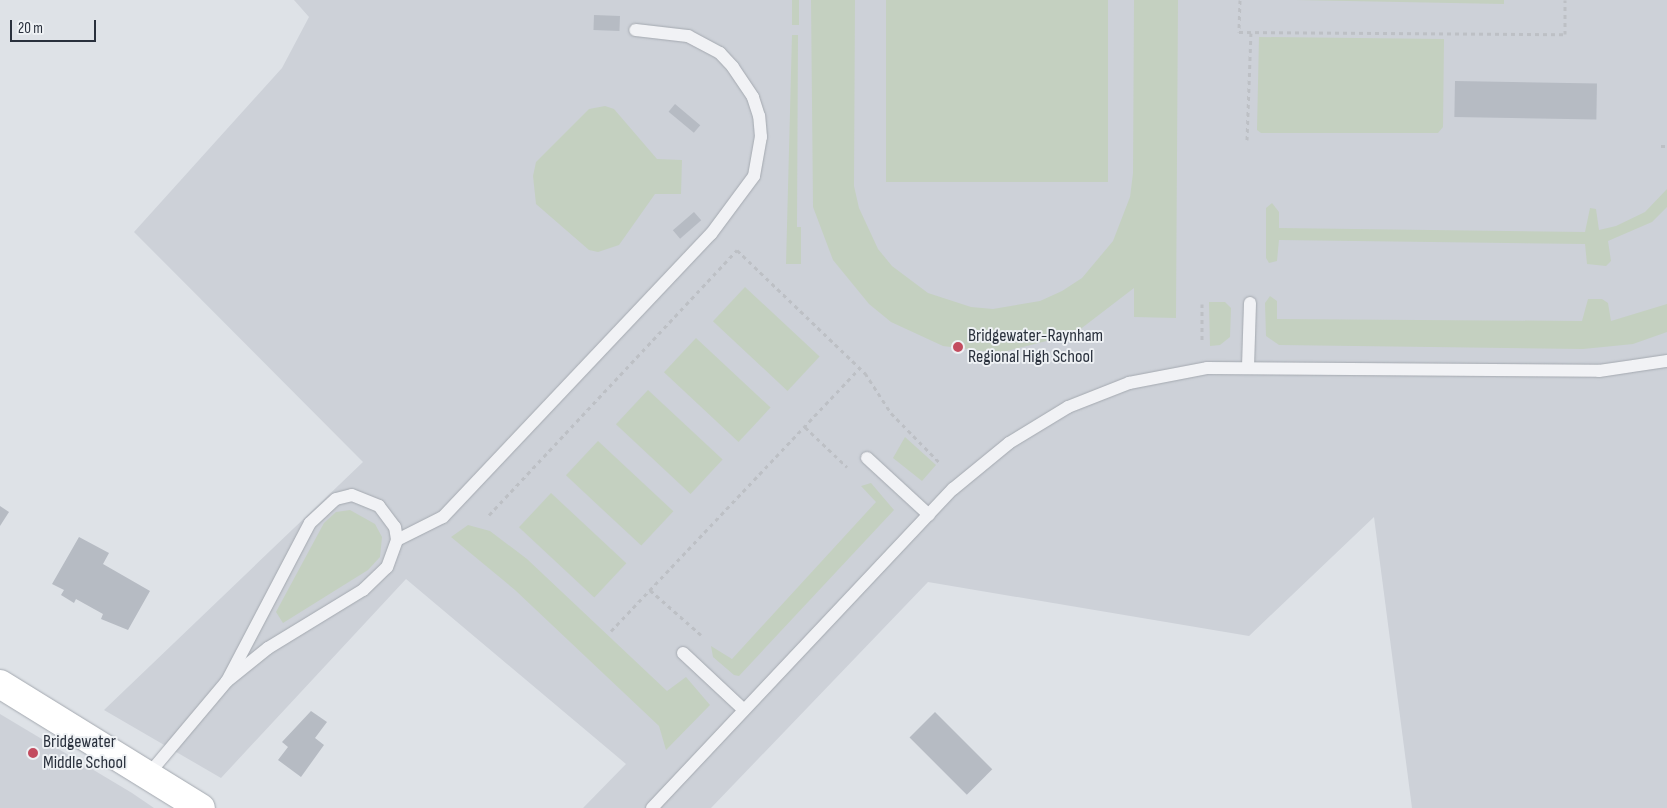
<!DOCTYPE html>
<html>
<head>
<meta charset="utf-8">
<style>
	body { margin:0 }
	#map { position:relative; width:1667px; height:808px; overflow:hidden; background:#dee2e7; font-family:"Sofia Sans Condensed",sans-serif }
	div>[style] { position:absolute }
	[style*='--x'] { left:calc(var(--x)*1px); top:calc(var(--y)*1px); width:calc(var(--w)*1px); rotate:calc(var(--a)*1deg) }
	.built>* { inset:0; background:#cdd1d8 }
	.green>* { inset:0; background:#c4d0c0; transform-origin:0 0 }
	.building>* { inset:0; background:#b6bbc3; transform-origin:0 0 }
	.path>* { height:3px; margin-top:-1.5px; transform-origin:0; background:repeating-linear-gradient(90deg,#bdc0c5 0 4px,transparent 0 8px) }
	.roads { filter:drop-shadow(0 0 1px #a4a9b0) drop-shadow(0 0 1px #a4a9b0) }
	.lane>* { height:12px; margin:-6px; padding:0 6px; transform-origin:6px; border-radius:6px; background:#f1f2f5 }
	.secondary>* { height:28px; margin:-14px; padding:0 14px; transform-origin:14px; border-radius:14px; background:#fff }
	.dots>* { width:14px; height:14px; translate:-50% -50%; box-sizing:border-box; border:2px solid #eef1f4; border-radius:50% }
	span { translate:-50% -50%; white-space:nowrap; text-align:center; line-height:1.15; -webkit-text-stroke:4px #eef1f4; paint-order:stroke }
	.poi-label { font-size:18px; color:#29303c }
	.left { translate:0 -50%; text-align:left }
	.scale { position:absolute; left:10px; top:20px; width:86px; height:22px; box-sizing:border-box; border:2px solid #29303c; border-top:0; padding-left:6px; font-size:15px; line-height:18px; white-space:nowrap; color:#29303c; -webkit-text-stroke:4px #eef1f4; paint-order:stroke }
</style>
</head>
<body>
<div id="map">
	<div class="built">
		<div style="clip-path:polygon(294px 0,1667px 0,1667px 808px,1412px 808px,1374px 517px,1249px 636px,928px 582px,711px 808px,583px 808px,626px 764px,406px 579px,221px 778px,104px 710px,363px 462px,134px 232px,282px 68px,309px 17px)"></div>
		<div style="clip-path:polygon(0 714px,132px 793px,154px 808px,0 808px)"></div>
	</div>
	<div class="green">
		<div style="left:792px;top:0;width:7px;height:25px"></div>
		<div style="clip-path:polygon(811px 0,855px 0,854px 186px,859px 208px,878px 249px,892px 266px,928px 293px,971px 307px,993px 309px,1040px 301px,1062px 291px,1082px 278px,1113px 241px,1130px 197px,1133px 173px,1134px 0,1178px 0,1176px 318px,1134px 317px,1134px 288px,1074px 334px,999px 353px,943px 346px,891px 322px,869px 304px,833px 260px,813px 207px)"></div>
		<div style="left:886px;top:0;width:222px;height:182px"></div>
		<div style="clip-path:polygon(1295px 0,1504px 0,1504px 4px)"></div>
		<div style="clip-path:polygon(792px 35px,798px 35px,797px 227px,801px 227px,801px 264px,786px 264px)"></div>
		<div style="clip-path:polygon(1259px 37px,1444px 39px,1443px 127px,1438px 133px,1261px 133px,1257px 130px)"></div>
		<div style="clip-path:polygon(605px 106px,614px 109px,657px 159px,682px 160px,681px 194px,655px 194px,619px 245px,598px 252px,589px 250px,536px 204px,533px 176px,536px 162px,589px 109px)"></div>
		<div style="clip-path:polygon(1667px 189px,1667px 207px,1652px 222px,1608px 241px,1611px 261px,1606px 266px,1587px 264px,1585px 244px,1279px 240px,1277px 261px,1269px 263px,1266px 258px,1266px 208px,1272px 203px,1279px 212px,1279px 228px,1585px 232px,1590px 208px,1596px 209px,1599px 230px,1616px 226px,1645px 212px)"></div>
		<div style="left:745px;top:287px;width:102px;height:47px;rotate:43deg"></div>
		<div style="clip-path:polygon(1270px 296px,1277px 301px,1277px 319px,1582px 321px,1588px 299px,1602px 299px,1608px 303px,1611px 321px,1667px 304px,1667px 332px,1633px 344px,1583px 349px,1279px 345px,1266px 336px,1265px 303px)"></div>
		<div style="clip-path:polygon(1209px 302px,1225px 302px,1231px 308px,1230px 337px,1220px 345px,1210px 346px)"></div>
		<div style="left:696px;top:338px;width:102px;height:47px;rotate:43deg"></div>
		<div style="left:648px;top:390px;width:102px;height:47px;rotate:43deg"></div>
		<div style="clip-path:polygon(905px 437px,936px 465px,922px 481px,893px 458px)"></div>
		<div style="left:598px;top:441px;width:103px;height:47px;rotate:43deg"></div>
		<div style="clip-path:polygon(871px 483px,894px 510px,739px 676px,734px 675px,713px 657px,711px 646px,732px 659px,876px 502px,861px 486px)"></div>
		<div style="left:551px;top:493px;width:103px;height:47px;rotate:43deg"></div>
		<div style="clip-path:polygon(350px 510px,375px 524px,382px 537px,380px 557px,368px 570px,283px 623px,276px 612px,324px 523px,336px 512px)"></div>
		<div style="clip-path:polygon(468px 525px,490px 531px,527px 559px,667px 691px,686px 677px,710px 705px,666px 750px,659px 726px,515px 590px,451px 537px)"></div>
	</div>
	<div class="building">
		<div style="left:594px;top:15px;width:26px;height:15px;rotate:2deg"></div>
		<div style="left:1455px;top:81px;width:142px;height:36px;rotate:1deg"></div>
		<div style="left:675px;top:104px;width:33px;height:10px;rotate:40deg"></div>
		<div style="left:694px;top:212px;width:11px;height:28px;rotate:49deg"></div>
		<div style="clip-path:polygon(0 506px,9px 512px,0 526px)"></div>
		<div style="clip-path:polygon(79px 537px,109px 553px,103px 564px,150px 591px,128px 630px,101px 619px,103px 614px,76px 599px,74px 603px,61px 595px,64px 590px,52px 584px)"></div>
		<div style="clip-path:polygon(311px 711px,327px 722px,315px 738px,324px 745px,301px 777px,278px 760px,288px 747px,282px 742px)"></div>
		<div style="left:935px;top:712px;width:81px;height:36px;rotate:45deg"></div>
	</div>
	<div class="path">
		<div style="--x:1240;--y:0;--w:32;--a:92"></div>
		<div style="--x:1239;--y:32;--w:326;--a:0.4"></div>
		<div style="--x:1565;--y:34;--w:34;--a:-90"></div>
		<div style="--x:1247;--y:140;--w:107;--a:-87.9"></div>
		<div style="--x:1661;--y:146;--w:6;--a:0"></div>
		<div style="--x:1202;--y:304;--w:37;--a:90"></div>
		<div style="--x:805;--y:427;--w:58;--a:43.6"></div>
		<div style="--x:489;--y:515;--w:363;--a:-46.9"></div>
		<div style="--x:737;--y:250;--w:178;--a:43.9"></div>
		<div style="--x:865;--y:373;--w:48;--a:57"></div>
		<div style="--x:891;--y:413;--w:71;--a:45.6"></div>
		<div style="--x:650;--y:590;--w:68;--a:41.4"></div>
		<div style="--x:611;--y:631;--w:362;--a:-46.6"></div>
	</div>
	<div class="roads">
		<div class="lane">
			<div style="--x:1248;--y:367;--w:64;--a:-88.2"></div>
			<div style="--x:867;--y:458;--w:84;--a:42.6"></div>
			<div style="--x:352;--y:495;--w:29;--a:22"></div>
			<div style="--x:379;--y:506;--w:26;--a:53"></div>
			<div style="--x:395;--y:527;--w:13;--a:81"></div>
			<div style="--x:397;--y:540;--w:29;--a:110"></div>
			<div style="--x:387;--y:567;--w:33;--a:136"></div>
			<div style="--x:363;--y:590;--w:111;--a:148.6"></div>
			<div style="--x:268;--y:648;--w:53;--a:141.2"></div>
			<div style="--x:227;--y:681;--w:178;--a:-62.3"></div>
			<div style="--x:310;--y:523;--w:35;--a:-43"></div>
			<div style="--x:336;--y:499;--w:16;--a:-14"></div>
			<div style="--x:397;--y:540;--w:51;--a:-26.6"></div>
			<div style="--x:443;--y:517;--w:390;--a:-46.6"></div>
			<div style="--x:711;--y:234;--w:72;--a:-53.4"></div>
			<div style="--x:754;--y:176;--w:40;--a:-80"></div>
			<div style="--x:761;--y:137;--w:21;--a:-95"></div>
			<div style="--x:759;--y:116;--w:20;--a:-108"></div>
			<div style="--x:753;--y:97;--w:36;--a:-124"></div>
			<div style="--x:733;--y:67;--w:19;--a:-133"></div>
			<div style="--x:720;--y:53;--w:36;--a:-152"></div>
			<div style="--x:688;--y:36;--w:53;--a:-173.5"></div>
			<div style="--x:683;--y:653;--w:83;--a:43.1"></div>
			<div style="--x:147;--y:776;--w:124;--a:-49.9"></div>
			<div style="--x:652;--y:808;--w:439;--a:-46.7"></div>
			<div style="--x:953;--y:489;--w:72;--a:-39.4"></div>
			<div style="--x:1009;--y:443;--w:69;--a:-31.4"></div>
			<div style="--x:1068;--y:407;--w:66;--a:-21.5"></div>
			<div style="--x:1129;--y:383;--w:79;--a:-10.9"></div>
			<div style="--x:1207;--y:368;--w:392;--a:0.4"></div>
			<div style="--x:1599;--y:371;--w:69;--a:-8.4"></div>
		</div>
		<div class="secondary">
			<div style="--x:0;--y:684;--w:236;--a:31.7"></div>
		</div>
	</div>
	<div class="dots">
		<div style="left:958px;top:347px;background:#c34c5f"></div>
		<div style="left:33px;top:753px;background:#c34c5f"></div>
	</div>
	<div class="poi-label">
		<span class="left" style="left:968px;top:347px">Bridgewater-Raynham<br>Regional High School</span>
		<span class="left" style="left:43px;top:753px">Bridgewater<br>Middle School</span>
	</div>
	<div class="scale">20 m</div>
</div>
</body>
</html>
